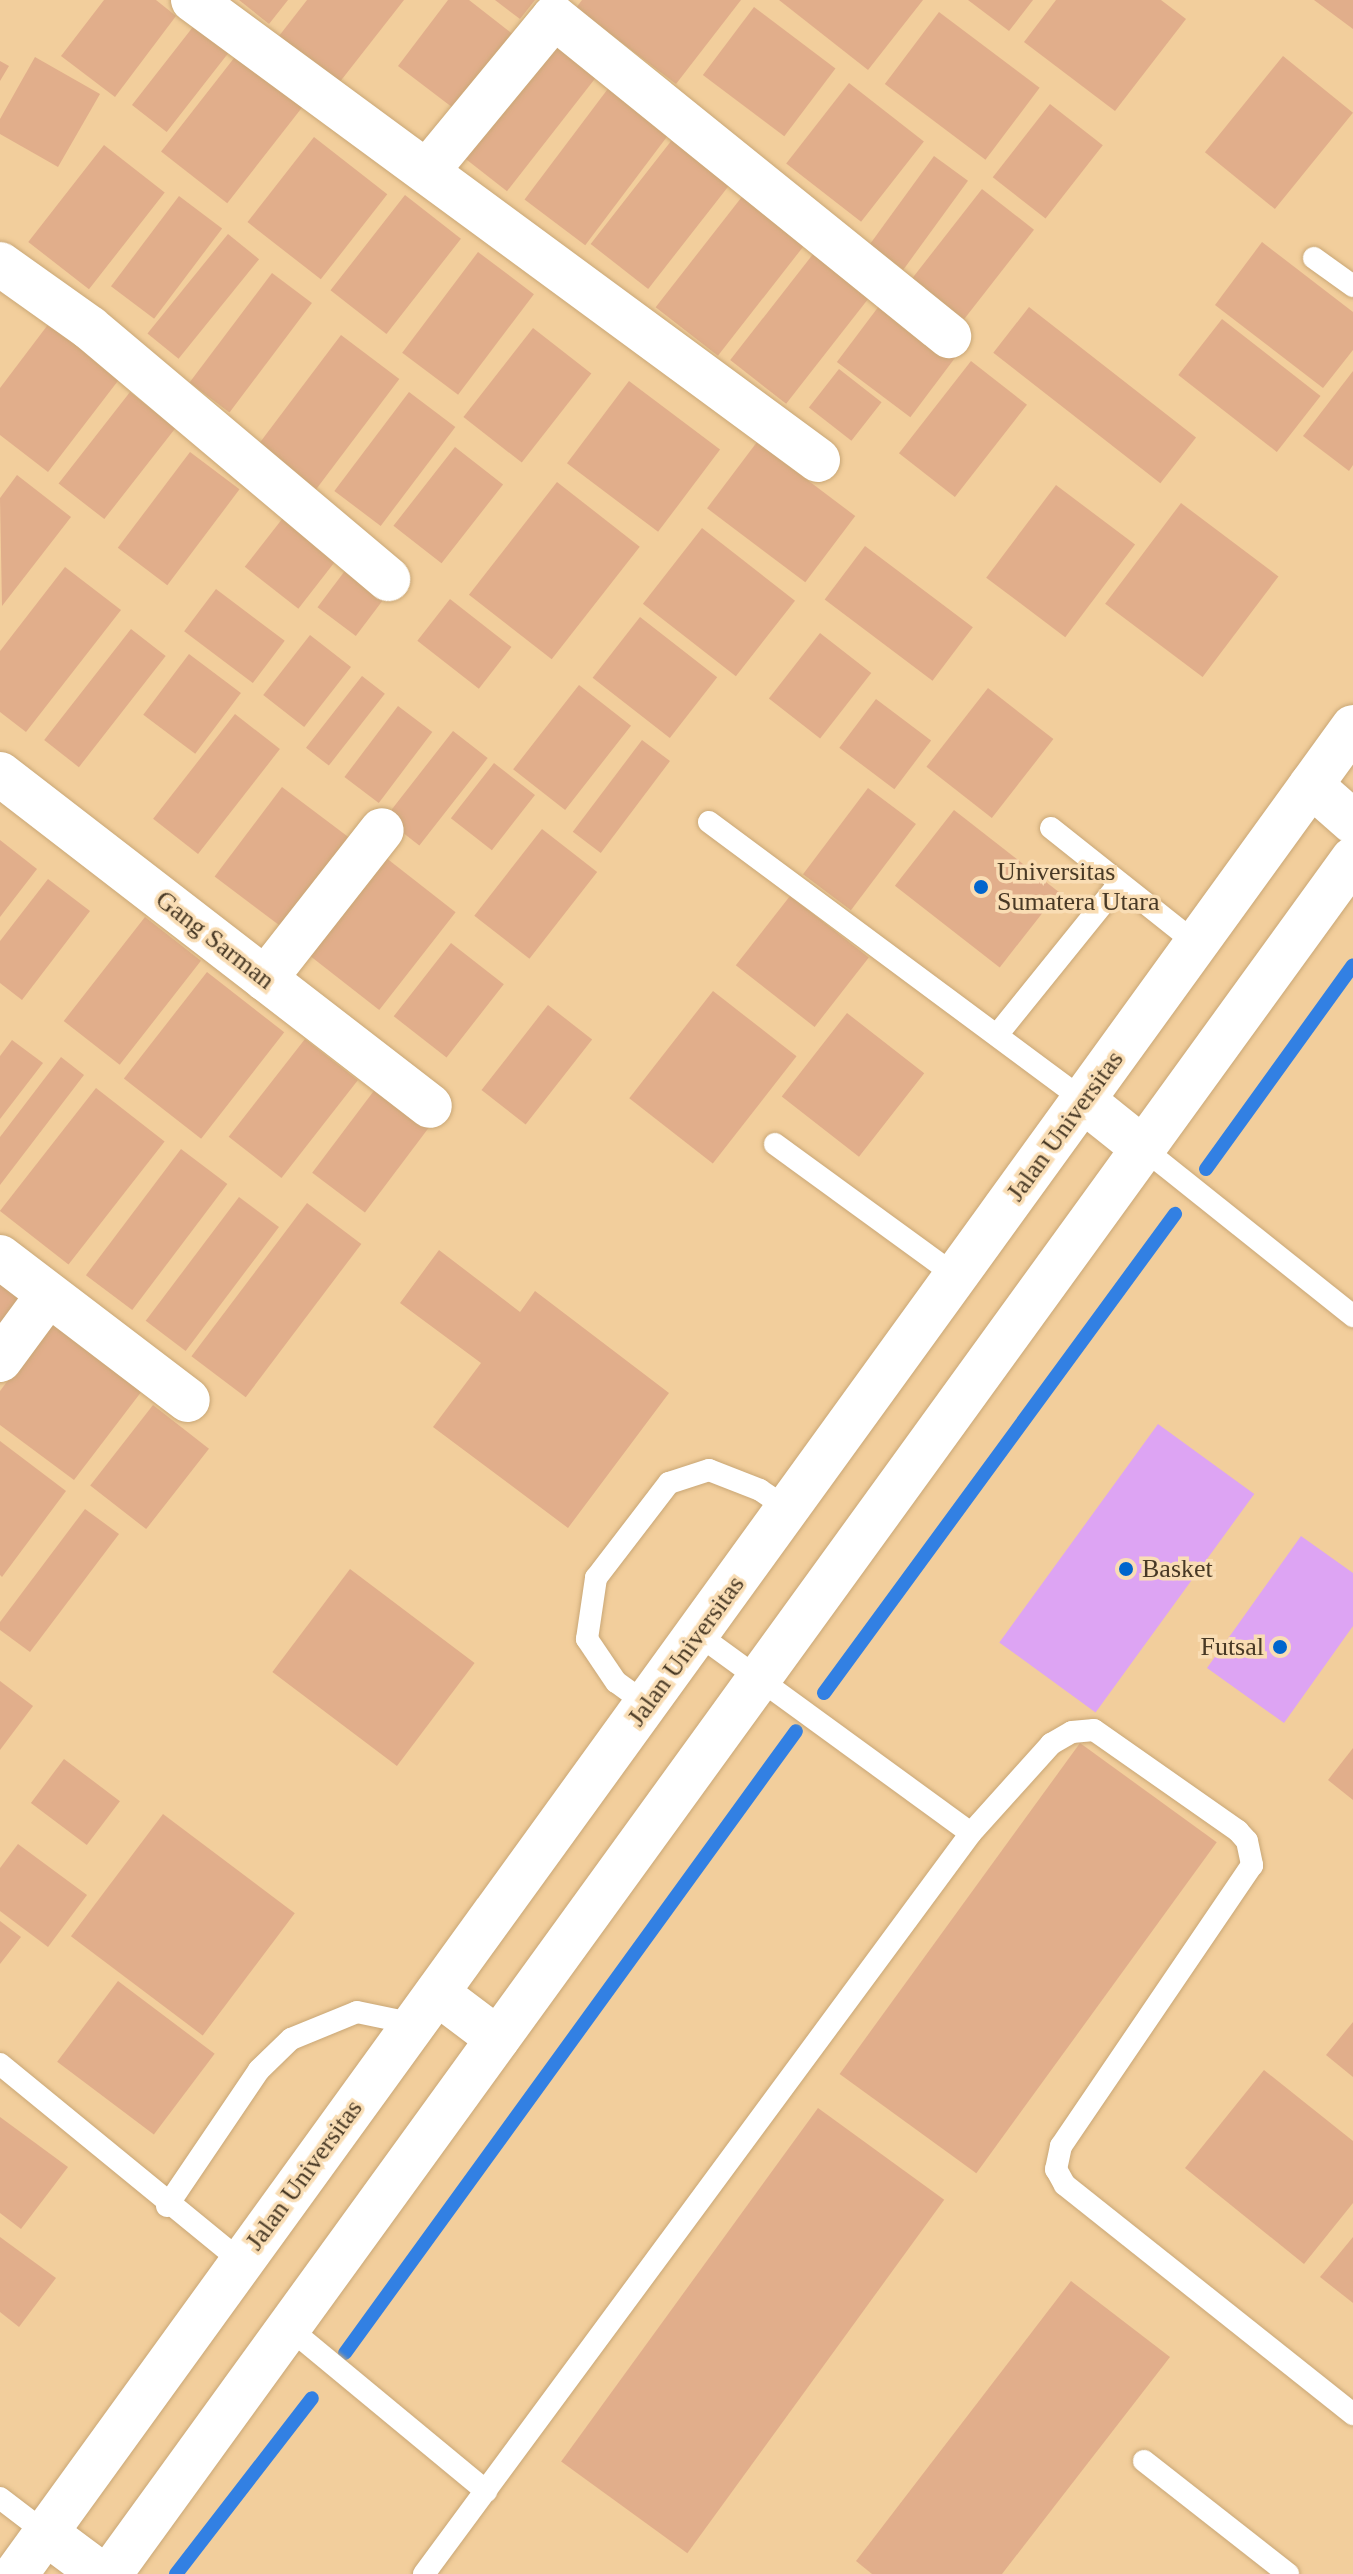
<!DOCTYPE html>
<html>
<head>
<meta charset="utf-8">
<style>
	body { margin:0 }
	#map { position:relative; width:1353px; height:2574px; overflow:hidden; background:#f2ce9c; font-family:"Times New Roman",serif }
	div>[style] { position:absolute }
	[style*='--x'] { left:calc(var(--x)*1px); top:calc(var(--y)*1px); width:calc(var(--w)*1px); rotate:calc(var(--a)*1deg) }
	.green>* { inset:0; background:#dda4f3; transform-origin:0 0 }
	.stream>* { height:14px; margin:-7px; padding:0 7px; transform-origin:7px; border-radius:7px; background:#3280e3 }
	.building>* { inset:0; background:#e1ae8b; transform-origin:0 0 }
	.roads { filter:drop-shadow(0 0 2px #c9a776) drop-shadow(0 0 2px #c9a776) }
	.service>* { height:22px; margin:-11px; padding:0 11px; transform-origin:11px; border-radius:11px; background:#fff }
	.minor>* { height:44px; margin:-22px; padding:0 22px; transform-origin:22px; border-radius:22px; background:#fff }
	.dots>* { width:22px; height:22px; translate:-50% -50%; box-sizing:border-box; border:4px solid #f9ddb4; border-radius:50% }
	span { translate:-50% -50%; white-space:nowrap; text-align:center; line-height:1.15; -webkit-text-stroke:7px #f9ddb4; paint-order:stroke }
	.poi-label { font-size:26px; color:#483925 }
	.left { translate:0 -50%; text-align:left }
	.right { translate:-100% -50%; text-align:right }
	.street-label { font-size:26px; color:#483925 }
</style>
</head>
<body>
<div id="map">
	<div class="green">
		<div style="left:1158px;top:1424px;width:119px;height:270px;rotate:36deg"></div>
		<div style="clip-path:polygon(1301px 1536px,1353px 1573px,1353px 1626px,1284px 1723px,1207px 1668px)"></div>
	</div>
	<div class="stream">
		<div style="--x:1206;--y:1169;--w:251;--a:-54.2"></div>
		<div style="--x:824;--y:1693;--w:594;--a:-53.77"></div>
		<div style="--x:345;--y:2353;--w:768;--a:-54.05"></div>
		<div style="--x:176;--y:2574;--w:222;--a:-52.3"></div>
	</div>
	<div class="building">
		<div style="clip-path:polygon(104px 0,156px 0,176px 16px,115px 97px,61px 56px)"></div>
		<div style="clip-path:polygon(239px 0,288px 0,269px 24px)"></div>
		<div style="clip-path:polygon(307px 0,404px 0,339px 83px,279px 36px)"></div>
		<div style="clip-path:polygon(448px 0,469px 0,519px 39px,461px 114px,398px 66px)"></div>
		<div style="clip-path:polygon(495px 0,535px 0,520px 19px)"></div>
		<div style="clip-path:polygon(582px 0,741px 0,676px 84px,576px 8px)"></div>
		<div style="clip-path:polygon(779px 0,923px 0,868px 70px)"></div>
		<div style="clip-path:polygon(968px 0,1033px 0,1009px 31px)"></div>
		<div style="clip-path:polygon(1056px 0,1161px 0,1186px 19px,1115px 111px,1024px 42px)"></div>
		<div style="clip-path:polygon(1314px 0,1353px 0,1353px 29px)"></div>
		<div style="left:754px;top:7px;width:102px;height:85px;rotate:37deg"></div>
		<div style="left:939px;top:12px;width:126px;height:90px;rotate:37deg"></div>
		<div style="left:196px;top:23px;width:44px;height:104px;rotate:38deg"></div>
		<div style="left:549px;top:40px;width:60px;height:145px;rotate:38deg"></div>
		<div style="left:238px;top:53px;width:84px;height:125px;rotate:38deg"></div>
		<div style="left:1283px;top:56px;width:90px;height:124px;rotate:39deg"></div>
		<div style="clip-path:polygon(35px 57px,100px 94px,58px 167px,0 134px,0 119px)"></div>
		<div style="clip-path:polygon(0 61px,9px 66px,0 81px)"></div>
		<div style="left:849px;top:83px;width:95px;height:102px;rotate:38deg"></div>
		<div style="left:610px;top:86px;width:76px;height:142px;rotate:37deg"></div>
		<div style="left:1050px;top:104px;width:67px;height:93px;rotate:38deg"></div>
		<div style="left:675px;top:136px;width:73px;height:137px;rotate:38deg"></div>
		<div style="left:314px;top:137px;width:93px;height:108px;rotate:38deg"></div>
		<div style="left:104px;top:145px;width:77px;height:123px;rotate:38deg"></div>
		<div style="left:934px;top:156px;width:42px;height:110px;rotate:36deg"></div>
		<div style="left:748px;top:189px;width:79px;height:150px;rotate:38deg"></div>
		<div style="left:982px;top:189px;width:66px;height:119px;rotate:38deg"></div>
		<div style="left:405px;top:195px;width:71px;height:121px;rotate:38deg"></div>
		<div style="left:179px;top:196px;width:54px;height:113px;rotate:37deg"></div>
		<div style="left:228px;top:234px;width:40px;height:128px;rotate:39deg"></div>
		<div style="clip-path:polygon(1262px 242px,1353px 312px,1353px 350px,1323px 388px,1215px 305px)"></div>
		<div style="left:817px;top:249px;width:71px;height:141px;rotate:38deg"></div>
		<div style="left:478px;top:252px;width:70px;height:126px;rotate:37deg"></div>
		<div style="left:272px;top:273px;width:50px;height:137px;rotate:37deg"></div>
		<div style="left:882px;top:302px;width:92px;height:75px;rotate:37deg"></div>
		<div style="left:1029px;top:307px;width:212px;height:58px;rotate:38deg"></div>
		<div style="clip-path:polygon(53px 318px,124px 373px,48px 472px,0 435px,0 388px)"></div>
		<div style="left:1222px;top:319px;width:125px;height:71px;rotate:38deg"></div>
		<div style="left:533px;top:328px;width:74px;height:113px;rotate:38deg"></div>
		<div style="left:341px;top:335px;width:73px;height:141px;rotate:37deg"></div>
		<div style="left:971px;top:361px;width:71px;height:117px;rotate:38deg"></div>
		<div style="left:839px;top:369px;width:54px;height:49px;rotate:38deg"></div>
		<div style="clip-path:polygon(1353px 371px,1353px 465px,1349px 471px,1303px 436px)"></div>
		<div style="left:629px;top:381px;width:114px;height:103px;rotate:37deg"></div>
		<div style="left:130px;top:392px;width:58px;height:116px;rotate:38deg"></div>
		<div style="left:409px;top:392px;width:58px;height:124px;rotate:37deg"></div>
		<div style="left:757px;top:442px;width:123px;height:83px;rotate:37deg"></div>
		<div style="left:455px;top:447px;width:61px;height:100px;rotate:38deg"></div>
		<div style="left:190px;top:452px;width:62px;height:120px;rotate:37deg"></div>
		<div style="clip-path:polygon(17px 475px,71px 517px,2px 606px,0 498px)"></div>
		<div style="left:557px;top:482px;width:105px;height:143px;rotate:38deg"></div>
		<div style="left:1056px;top:485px;width:99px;height:116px;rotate:37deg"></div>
		<div style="left:1181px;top:503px;width:122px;height:126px;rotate:37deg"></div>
		<div style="left:286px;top:514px;width:68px;height:67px;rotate:38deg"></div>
		<div style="left:702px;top:528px;width:118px;height:96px;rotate:38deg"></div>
		<div style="left:865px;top:546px;width:135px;height:67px;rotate:37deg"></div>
		<div style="left:350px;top:564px;width:48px;height:54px;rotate:37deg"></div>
		<div style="clip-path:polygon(65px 567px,121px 610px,26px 732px,0 712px,0 651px)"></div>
		<div style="left:216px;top:589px;width:86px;height:53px;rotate:37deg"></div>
		<div style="left:450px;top:599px;width:78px;height:53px;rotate:38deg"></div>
		<div style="left:640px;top:617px;width:98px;height:77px;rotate:38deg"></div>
		<div style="left:131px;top:629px;width:44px;height:141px;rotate:38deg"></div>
		<div style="left:820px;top:633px;width:65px;height:83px;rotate:38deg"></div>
		<div style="left:310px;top:635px;width:52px;height:76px;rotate:38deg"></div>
		<div style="left:189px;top:654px;width:65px;height:76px;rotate:37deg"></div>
		<div style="left:362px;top:676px;width:29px;height:91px;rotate:38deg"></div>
		<div style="left:579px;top:685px;width:66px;height:107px;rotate:38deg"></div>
		<div style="left:988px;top:688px;width:83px;height:100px;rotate:38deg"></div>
		<div style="left:876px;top:699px;width:69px;height:61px;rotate:37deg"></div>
		<div style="left:398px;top:706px;width:43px;height:89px;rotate:37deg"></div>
		<div style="left:235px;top:714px;width:57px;height:133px;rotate:38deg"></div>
		<div style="left:453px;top:731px;width:44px;height:111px;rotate:38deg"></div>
		<div style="left:642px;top:740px;width:35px;height:115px;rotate:37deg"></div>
		<div style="left:494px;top:763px;width:52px;height:70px;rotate:38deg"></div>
		<div style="left:282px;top:787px;width:86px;height:112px;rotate:37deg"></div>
		<div style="left:868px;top:788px;width:60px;height:108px;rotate:37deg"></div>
		<div style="left:954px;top:810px;width:133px;height:96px;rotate:38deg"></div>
		<div style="left:542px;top:829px;width:70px;height:110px;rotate:38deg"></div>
		<div style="clip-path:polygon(0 840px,37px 869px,0 917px)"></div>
		<div style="left:376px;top:850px;width:101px;height:124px;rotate:38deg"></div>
		<div style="clip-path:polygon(48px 879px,90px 911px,22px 1000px,0 983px,0 941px)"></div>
		<div style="left:790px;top:896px;width:100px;height:88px;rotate:38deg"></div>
		<div style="left:145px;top:917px;width:71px;height:132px;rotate:38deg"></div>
		<div style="left:451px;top:943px;width:67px;height:93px;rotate:38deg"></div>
		<div style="left:207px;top:972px;width:98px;height:135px;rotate:38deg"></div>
		<div style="left:713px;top:991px;width:106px;height:136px;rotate:38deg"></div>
		<div style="left:548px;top:1005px;width:56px;height:108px;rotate:38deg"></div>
		<div style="left:847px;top:1013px;width:98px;height:106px;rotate:38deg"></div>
		<div style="left:305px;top:1039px;width:67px;height:124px;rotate:38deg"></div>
		<div style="clip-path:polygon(12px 1040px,43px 1063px,0 1119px,0 1056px)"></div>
		<div style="clip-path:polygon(61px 1057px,84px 1075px,0 1185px,0 1137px)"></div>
		<div style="left:96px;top:1088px;width:87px;height:156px;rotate:38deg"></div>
		<div style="left:376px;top:1088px;width:66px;height:106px;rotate:37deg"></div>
		<div style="left:181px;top:1149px;width:58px;height:158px;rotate:37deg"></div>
		<div style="left:239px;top:1197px;width:50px;height:155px;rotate:37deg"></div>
		<div style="left:307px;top:1203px;width:68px;height:192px;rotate:37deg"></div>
		<div style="clip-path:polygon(439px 1250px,520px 1312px,535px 1291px,669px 1393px,568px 1528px,433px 1427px,481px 1363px,400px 1303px)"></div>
		<div style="clip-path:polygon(0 1274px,28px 1296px,0 1333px)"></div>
		<div style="clip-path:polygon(58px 1314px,148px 1383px,74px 1480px,0 1425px,0 1391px)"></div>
		<div style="left:153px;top:1405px;width:71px;height:102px;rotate:38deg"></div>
		<div style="clip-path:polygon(0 1441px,66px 1491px,2px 1577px,0 1575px)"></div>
		<div style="clip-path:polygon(85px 1509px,119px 1534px,30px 1652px,0 1630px,0 1622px)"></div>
		<div style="left:350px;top:1569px;width:156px;height:129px;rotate:37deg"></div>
		<div style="clip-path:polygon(0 1681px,33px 1706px,0 1750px)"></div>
		<div style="left:1080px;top:1743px;width:169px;height:409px;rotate:36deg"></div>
		<div style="clip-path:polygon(1353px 1748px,1353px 1800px,1328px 1780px)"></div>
		<div style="left:64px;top:1759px;width:70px;height:55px;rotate:37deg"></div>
		<div style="left:163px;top:1814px;width:165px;height:153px;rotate:37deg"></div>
		<div style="clip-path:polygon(18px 1844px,87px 1895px,48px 1947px,0 1911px,0 1868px)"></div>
		<div style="clip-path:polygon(0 1921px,21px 1937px,0 1964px)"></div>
		<div style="left:118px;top:1981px;width:121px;height:101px;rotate:37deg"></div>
		<div style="clip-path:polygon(1353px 2022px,1353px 2077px,1326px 2055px)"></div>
		<div style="clip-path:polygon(1264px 2070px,1353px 2141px,1353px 2203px,1304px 2264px,1185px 2168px)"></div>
		<div style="left:818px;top:2108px;width:156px;height:437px;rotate:36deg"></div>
		<div style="clip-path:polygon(0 2117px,68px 2167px,21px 2229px,0 2213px)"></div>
		<div style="clip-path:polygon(0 2237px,56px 2278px,19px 2327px,0 2312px)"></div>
		<div style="clip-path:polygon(1353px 2237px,1353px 2303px,1320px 2277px)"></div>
		<div style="clip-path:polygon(1071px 2281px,1170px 2357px,1002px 2574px,872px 2574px,856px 2561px)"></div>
	</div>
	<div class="roads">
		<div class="service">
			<div style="--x:1314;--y:258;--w:48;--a:35.7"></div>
			<div style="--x:709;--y:822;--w:467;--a:36.6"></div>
			<div style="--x:1051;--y:828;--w:186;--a:38.5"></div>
			<div style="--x:997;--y:1035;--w:194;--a:-51.1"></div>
			<div style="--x:775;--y:1144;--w:224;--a:36.1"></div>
			<div style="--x:1144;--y:1149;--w:268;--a:38.6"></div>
			<div style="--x:699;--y:1635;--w:336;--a:36.1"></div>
			<div style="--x:648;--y:1705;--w:39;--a:-144"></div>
			<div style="--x:616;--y:1682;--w:52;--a:-124"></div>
			<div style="--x:587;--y:1639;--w:62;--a:-81.6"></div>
			<div style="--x:596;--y:1578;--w:120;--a:-52.5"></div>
			<div style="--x:669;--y:1483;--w:42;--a:-18"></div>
			<div style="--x:709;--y:1470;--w:55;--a:21.4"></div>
			<div style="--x:760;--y:1490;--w:34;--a:34"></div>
			<div style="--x:0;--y:2064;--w:311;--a:39.3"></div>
			<div style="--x:167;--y:2206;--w:164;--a:-55.9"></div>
			<div style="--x:259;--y:2070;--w:45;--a:-44.1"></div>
			<div style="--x:291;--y:2039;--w:71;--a:-22.2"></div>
			<div style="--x:357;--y:2012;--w:59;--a:11.7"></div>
			<div style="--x:289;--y:2328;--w:256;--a:39.6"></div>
			<div style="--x:1144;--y:2461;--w:183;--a:38.1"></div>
			<div style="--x:0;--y:2498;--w:58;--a:37.3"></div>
			<div style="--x:424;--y:2574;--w:921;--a:-53.57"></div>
			<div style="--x:971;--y:1833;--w:120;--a:-48"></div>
			<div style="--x:1051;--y:1744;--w:24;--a:-30"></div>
			<div style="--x:1072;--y:1732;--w:22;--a:-5"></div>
			<div style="--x:1094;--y:1730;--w:176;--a:35"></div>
			<div style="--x:1238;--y:1831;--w:13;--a:48"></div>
			<div style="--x:1247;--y:1841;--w:25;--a:78"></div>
			<div style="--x:1252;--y:1865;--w:340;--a:124.2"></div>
			<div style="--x:1061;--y:2146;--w:24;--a:102"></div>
			<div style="--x:1056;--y:2169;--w:18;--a:61"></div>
			<div style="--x:1065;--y:2185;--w:368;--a:38.5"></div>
		</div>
		<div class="minor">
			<div style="--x:193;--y:0;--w:776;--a:36.35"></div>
			<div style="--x:428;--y:170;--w:198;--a:-50.5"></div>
			<div style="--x:554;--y:17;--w:508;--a:38.92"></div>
			<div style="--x:0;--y:264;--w:110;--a:35.4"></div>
			<div style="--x:90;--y:328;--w:390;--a:40.1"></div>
			<div style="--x:0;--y:774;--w:543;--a:37.67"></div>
			<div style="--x:1311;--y:785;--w:56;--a:41.4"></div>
			<div style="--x:265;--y:979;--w:189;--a:-51.9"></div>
			<div style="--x:1084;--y:1101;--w:77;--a:38.7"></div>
			<div style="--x:0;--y:1257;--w:236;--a:37.3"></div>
			<div style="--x:0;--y:1360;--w:81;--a:-53.6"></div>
			<div style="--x:437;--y:1993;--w:76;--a:37"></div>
			<div style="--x:46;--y:2533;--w:69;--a:36.7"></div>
			<div style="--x:16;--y:2574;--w:2280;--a:-54.1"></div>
			<div style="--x:110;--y:2574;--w:2118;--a:-54.07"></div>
		</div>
	</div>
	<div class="dots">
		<div style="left:981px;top:887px;background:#0065cd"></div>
		<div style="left:1126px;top:1569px;background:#0065cd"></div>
		<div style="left:1280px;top:1647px;background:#0065cd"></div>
	</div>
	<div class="poi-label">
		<span class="left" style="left:997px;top:887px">Universitas<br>Sumatera Utara</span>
		<span class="left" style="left:1142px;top:1569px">Basket</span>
		<span class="right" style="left:1264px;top:1647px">Futsal</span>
	</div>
	<div class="street-label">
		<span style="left:215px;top:940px;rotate:38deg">Gang Sarman</span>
		<span style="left:1065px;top:1126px;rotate:-54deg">Jalan Universitas</span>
		<span style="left:686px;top:1651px;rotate:-54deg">Jalan Universitas</span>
		<span style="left:304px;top:2175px;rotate:-54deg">Jalan Universitas</span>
	</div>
</div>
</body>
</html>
